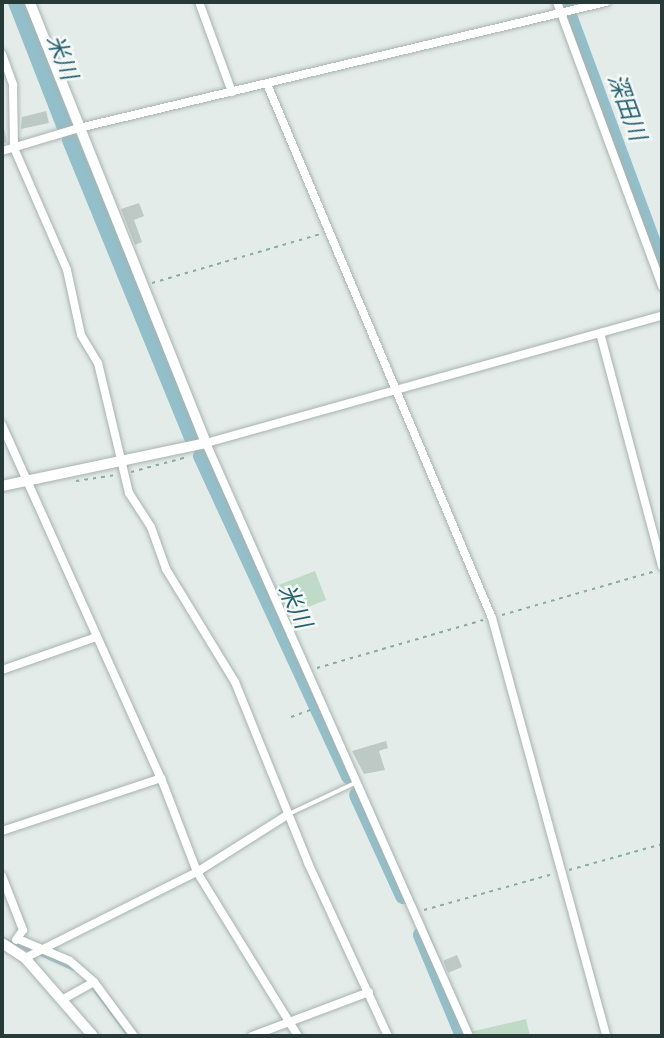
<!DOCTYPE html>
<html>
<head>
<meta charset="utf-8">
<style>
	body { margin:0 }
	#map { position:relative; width:664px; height:1038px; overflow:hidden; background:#e4ece9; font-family:"Public Sans","Noto Sans JP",sans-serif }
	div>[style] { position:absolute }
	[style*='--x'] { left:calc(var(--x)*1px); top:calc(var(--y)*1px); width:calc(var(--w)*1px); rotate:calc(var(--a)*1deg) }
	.green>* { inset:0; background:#c0dac8; transform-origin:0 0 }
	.stream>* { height:2.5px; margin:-1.25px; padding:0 1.25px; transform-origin:1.25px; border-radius:1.25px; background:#93bfca }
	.river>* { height:16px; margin:-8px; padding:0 8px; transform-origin:8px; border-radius:8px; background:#93bfca }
	.building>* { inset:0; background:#bdc9c5; transform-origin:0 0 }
	.path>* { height:2px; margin-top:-1px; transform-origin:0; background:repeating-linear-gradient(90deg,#88aca2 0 3.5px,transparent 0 8.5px) }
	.roads { filter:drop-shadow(0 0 2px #a7b3b0) drop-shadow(0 0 2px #a7b3b0) }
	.service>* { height:3.5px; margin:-1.75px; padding:0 1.75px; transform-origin:1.75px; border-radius:1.75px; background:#fff }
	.minor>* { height:8px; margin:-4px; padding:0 4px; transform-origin:4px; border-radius:4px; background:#fff }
	.tertiary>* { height:10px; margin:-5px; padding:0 5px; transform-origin:5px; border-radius:5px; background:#fff }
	span { translate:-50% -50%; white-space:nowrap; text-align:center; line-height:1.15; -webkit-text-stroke:5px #f4f9f7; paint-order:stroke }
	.water-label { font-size:23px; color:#276171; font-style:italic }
	.frame { position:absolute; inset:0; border:4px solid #263b37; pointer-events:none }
</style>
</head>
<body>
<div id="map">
	<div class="green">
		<div style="left:315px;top:571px;width:31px;height:44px;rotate:69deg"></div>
		<div style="clip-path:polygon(526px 1019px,530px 1036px,484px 1036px,470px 1032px)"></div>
	</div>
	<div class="stream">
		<div style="--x:2;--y:938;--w:33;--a:23"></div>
		<div style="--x:38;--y:953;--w:39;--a:24"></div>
		<div style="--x:91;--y:985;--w:64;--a:53.3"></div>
	</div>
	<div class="river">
		<div style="--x:16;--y:2;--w:135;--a:68.7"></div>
		<div style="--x:564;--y:2;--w:283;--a:69.7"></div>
		<div style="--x:70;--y:140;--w:326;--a:67.7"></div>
		<div style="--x:201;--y:456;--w:353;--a:65.2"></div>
		<div style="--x:357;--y:795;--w:111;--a:65.5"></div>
		<div style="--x:421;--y:935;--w:109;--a:67.4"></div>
	</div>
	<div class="building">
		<div style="clip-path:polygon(46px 111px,49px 123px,21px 129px,22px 117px)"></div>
		<div style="clip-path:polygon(2px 119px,7px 142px,2px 144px)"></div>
		<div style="clip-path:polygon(139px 203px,144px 216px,134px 220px,142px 242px,135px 245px,121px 209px)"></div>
		<div style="clip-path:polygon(386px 741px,388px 748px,379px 751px,385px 770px,364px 774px,352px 751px)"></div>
		<div style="left:457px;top:955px;width:13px;height:15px;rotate:67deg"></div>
	</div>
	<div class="path">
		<div style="--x:152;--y:283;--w:176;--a:-16.2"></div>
		<div style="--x:131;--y:472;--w:58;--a:-15"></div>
		<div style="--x:76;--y:481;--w:40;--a:-8.5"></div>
		<div style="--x:502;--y:615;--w:159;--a:-16"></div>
		<div style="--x:317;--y:668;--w:173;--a:-16.1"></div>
		<div style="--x:291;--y:717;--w:23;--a:-20"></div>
		<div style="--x:569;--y:870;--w:97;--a:-15.6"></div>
		<div style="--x:424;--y:910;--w:134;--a:-15.6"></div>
	</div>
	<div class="roads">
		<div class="service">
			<div style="--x:289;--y:814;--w:73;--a:-25.2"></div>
		</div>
		<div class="minor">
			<div style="--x:199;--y:2;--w:96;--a:69.9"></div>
			<div style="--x:557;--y:2;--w:303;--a:69.7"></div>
			<div style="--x:2;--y:54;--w:33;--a:70"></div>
			<div style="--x:13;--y:85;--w:63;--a:89.1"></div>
			<div style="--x:14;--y:148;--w:133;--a:66.5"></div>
			<div style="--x:67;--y:270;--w:66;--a:77.8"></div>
			<div style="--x:81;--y:335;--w:33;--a:59"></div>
			<div style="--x:98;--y:363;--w:134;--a:76.6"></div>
			<div style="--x:129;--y:493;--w:40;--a:57.1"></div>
			<div style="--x:151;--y:527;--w:45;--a:70.3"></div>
			<div style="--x:166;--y:569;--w:132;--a:58.6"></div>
			<div style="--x:235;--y:682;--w:195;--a:68"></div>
			<div style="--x:308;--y:863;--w:191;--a:65.2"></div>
			<div style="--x:267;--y:84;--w:579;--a:67.15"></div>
			<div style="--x:492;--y:618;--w:433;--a:74.7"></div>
			<div style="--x:2;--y:151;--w:80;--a:-16.6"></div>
			<div style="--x:79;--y:128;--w:542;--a:-13.45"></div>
			<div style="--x:600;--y:333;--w:241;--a:75.1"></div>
			<div style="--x:2;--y:425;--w:387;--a:65.8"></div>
			<div style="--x:161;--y:778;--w:101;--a:69"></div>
			<div style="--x:197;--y:872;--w:193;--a:58.4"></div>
			<div style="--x:2;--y:670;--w:100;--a:-19.3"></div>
			<div style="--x:2;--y:831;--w:168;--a:-18.4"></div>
			<div style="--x:2;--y:876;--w:58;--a:68.7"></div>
			<div style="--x:23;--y:930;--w:12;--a:125"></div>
			<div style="--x:18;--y:939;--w:56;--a:22.9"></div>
			<div style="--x:70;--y:961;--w:32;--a:41"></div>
			<div style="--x:94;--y:982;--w:37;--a:151"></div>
			<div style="--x:25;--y:958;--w:192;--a:-26.6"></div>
			<div style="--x:197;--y:872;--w:107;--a:-32.3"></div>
			<div style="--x:94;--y:982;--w:67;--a:53.5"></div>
			<div style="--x:252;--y:1036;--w:125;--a:-20.6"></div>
			<div style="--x:469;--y:1036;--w:649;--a:-113.92"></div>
			<div style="--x:206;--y:443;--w:473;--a:-15.6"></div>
		</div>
		<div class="tertiary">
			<div style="--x:2;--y:486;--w:208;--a:-11.9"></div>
			<div style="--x:206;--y:443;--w:475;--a:-111.8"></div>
			<div style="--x:2;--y:943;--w:27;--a:33"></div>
			<div style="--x:25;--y:958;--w:103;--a:48.9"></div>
		</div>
	</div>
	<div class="water-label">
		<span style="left:62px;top:57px;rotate:69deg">米川</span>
		<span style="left:627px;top:107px;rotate:70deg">深田川</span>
		<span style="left:295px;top:606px;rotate:65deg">米川</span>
	</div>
	<div class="frame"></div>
</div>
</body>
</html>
